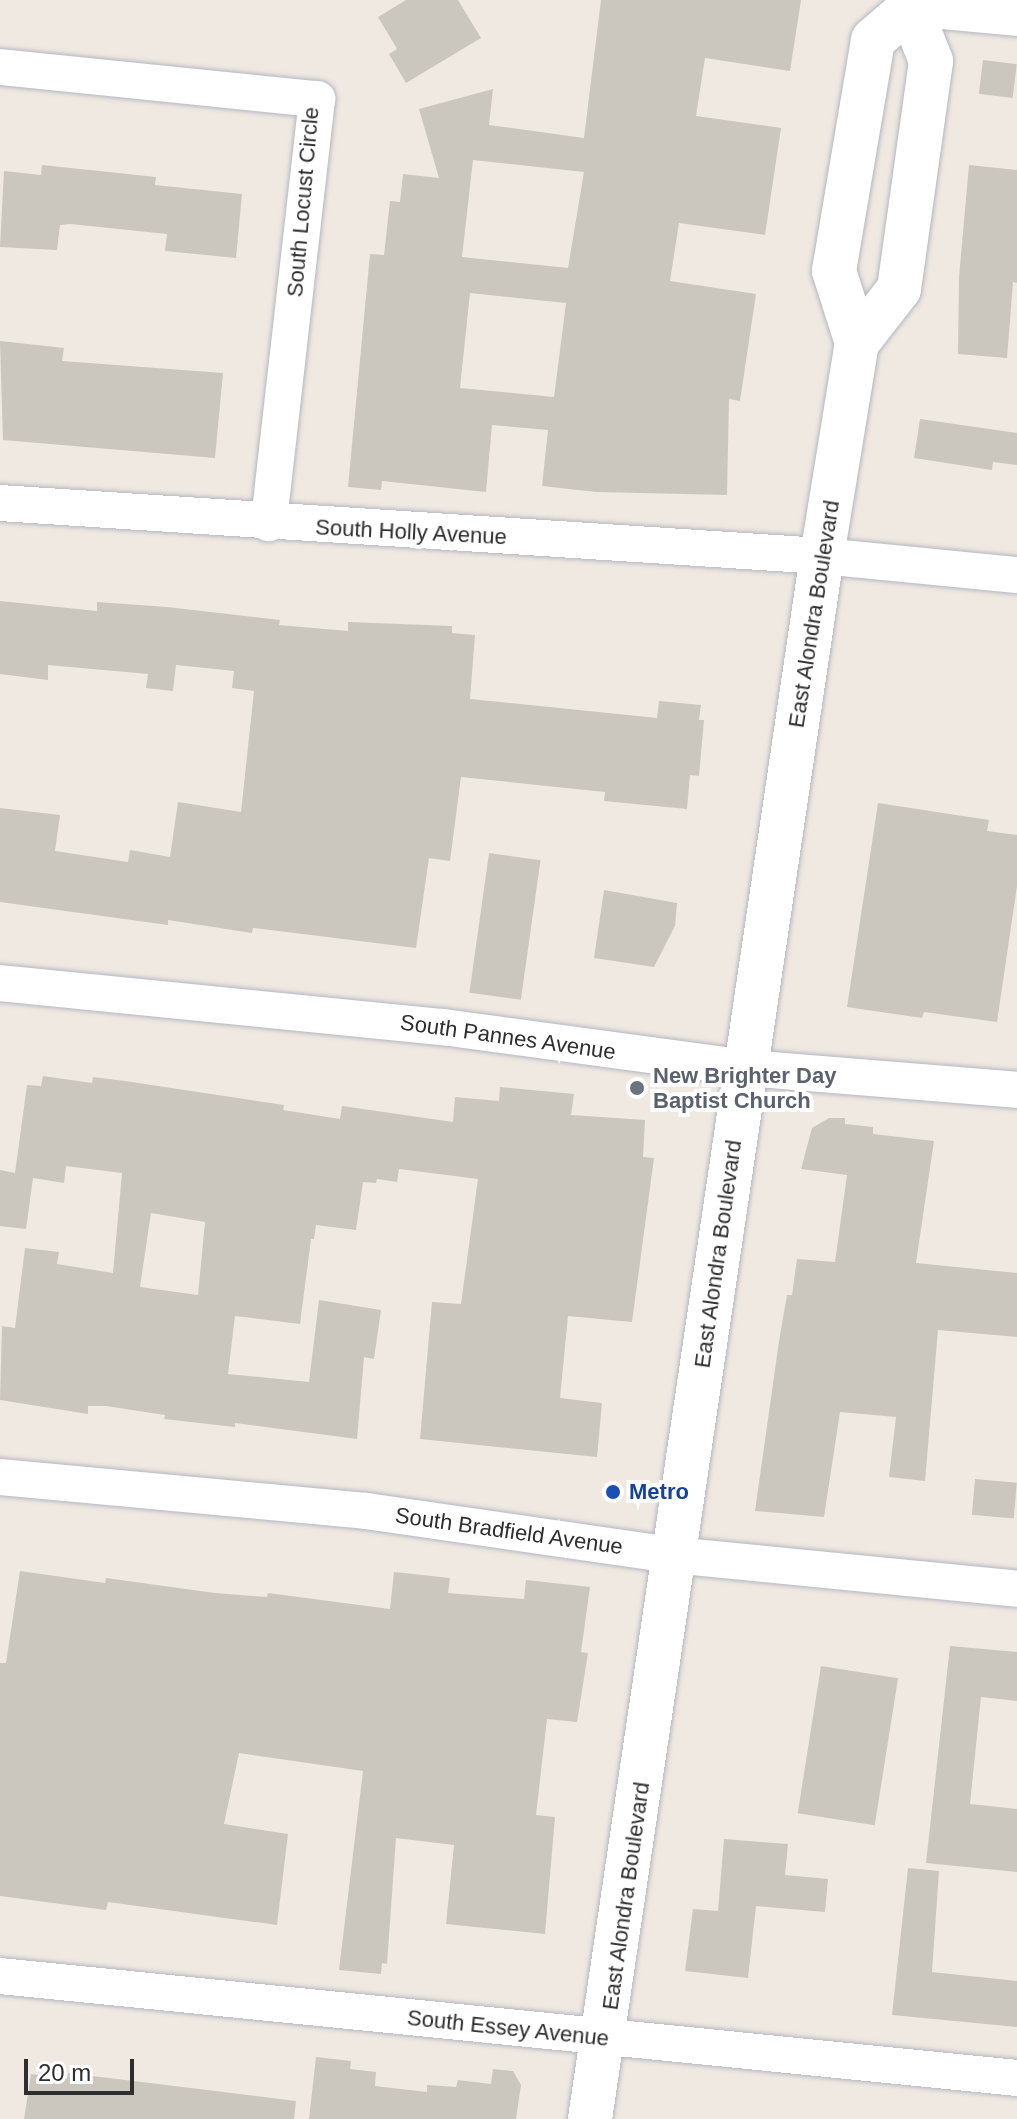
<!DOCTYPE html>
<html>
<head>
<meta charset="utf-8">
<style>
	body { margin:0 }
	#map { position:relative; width:1017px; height:2119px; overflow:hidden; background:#efe9e1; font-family:Arial,sans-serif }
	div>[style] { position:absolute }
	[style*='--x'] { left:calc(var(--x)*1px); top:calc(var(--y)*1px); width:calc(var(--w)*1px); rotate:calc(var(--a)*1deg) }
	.building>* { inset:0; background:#cbc7bf; transform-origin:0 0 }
	.roads { filter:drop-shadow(0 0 2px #b4b7c1) drop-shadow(0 0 2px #b4b7c1) }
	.street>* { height:36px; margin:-18px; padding:0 18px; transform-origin:18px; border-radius:18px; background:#fff }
	.secondary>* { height:44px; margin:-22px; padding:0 22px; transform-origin:22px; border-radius:22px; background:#fff }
	.dots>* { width:22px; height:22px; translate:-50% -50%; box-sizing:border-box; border:4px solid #fff; border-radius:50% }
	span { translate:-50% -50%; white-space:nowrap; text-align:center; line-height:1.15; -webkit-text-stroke:8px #fff; paint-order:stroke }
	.street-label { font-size:22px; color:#2e2e2e }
	.worship-label { font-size:22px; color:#5b616d; font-weight:700 }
	.left { translate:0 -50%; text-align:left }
	.transit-label { font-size:22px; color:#164399; font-weight:700 }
	.scale { position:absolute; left:24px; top:2059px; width:110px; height:36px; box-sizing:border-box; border:4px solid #2e2e2e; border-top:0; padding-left:10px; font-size:24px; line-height:28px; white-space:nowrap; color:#2e2e2e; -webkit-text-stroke:6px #fff; paint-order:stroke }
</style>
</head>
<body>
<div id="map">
	<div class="building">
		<div style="clip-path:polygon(406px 0,458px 0,481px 38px,406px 83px,389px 54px,397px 49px,378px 17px)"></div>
		<div style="clip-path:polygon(evenodd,601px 0,801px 0,790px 71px,705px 58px,696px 116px,781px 128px,765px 235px,679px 223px,670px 281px,756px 294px,740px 401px,729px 399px,727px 495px,596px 492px,542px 486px,548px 430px,492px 425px,486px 492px,382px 481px,381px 490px,348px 487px,370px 254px,384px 255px,390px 201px,400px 202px,403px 174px,439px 178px,419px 109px,493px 89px,489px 125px,584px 138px,601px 0,473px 160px,584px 172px,568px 268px,462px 257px,473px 160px,601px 0,470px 293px,566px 303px,554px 397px,460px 388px,470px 293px)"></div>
		<div style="left:983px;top:60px;width:34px;height:34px;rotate:7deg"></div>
		<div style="clip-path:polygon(42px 165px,156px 177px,155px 185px,242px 194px,236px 258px,165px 251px,167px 234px,70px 224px,60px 225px,57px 250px,0 247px,4px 171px,41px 175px)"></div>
		<div style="clip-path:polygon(969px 165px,1017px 170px,1017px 283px,1013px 282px,1007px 358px,958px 354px,959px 277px)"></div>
		<div style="clip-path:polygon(0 341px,64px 348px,62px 361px,223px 373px,215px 458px,3px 440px)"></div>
		<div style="clip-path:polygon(920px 419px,1017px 433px,1017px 465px,993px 462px,992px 470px,914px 458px)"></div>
		<div style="clip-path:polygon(0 601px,97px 611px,97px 602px,167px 607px,280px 620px,279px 625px,348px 631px,348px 622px,452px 626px,452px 633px,475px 635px,470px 699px,657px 718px,659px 701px,701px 705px,699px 720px,704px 720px,699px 776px,690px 775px,687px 809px,604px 801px,605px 792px,461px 777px,450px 861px,429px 858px,416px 948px,253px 928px,252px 933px,168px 920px,168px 925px,0 902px,0 808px,60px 815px,55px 851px,128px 862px,130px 850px,170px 857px,178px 802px,241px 812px,254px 691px,232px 688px,234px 671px,176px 665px,173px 691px,146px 688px,148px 674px,48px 665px,48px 680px,0 674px)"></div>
		<div style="clip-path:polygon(878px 803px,989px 820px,987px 831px,1017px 835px,1017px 886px,997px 1022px,924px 1012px,922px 1018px,847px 1007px)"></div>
		<div style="left:489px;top:853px;width:52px;height:141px;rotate:8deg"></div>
		<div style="clip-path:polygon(604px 890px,677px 903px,675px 926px,654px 967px,594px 958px)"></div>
		<div style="clip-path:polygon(evenodd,43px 1076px,92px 1083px,93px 1077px,125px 1081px,284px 1105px,283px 1110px,340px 1119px,342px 1106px,453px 1122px,455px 1097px,499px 1101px,500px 1087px,574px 1094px,571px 1115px,645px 1120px,643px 1157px,654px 1158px,632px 1322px,568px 1316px,560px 1398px,602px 1403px,597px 1457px,420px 1439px,432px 1302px,461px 1304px,478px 1179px,399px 1169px,397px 1182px,377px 1179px,376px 1183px,363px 1182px,356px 1230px,316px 1225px,314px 1239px,311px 1239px,300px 1324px,235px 1316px,228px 1374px,309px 1382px,319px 1300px,381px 1310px,374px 1359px,364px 1357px,357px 1439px,235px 1423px,235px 1427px,164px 1419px,165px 1415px,106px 1406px,88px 1406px,88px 1414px,0 1400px,2px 1326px,15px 1328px,25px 1248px,59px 1252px,57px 1264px,113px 1273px,122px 1173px,66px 1166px,64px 1183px,33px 1178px,26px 1229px,0 1226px,0 1170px,15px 1173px,27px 1085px,41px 1086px,43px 1076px,151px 1213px,205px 1222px,198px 1295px,140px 1287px,151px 1213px)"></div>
		<div style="clip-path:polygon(829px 1118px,845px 1118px,845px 1124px,873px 1127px,873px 1134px,934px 1141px,916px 1263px,1017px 1273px,1017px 1337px,938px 1330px,925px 1481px,889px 1477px,896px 1417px,840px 1412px,824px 1517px,755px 1511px,779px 1341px,787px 1295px,792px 1295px,797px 1259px,835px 1262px,847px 1175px,801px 1169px,812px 1128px)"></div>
		<div style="left:975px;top:1479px;width:42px;height:36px;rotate:5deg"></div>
		<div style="clip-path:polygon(20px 1571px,105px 1583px,106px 1578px,215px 1593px,267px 1597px,268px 1593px,390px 1609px,394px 1572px,450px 1578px,448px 1593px,524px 1599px,526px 1580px,590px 1587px,581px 1652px,588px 1653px,577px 1722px,547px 1719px,536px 1815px,555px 1817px,545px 1934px,446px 1924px,454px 1845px,396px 1838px,387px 1964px,382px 1963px,381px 1974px,339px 1970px,363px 1771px,239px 1753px,224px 1824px,288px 1834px,277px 1925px,108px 1902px,106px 1910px,0 1896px,0 1663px,6px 1663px)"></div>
		<div style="clip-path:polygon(950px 1646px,1017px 1652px,1017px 1701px,981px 1697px,970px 1804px,1017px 1809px,1017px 1872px,926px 1863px)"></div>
		<div style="left:821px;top:1666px;width:78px;height:149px;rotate:9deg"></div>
		<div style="clip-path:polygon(724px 1839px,788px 1844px,785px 1875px,828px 1879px,825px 1912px,756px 1906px,748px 1978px,685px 1971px,693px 1909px,718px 1911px)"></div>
		<div style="clip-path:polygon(908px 1868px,939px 1871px,932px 1972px,1017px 1981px,1017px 2027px,892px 2015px)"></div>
		<div style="clip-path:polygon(316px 2057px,351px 2061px,350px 2069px,376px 2072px,375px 2086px,427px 2092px,427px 2085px,456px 2087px,458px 2080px,491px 2084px,493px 2069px,513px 2071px,521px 2085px,516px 2119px,309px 2119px)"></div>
		<div style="clip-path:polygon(68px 2073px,296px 2101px,294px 2119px,24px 2119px,31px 2074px,67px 2079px)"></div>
	</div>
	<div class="roads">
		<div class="street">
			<div style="--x:910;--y:8;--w:107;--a:5.3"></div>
			<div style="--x:0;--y:67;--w:319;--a:5.8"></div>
			<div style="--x:317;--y:99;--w:427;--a:96.5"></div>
			<div style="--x:0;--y:503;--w:824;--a:3.69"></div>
			<div style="--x:822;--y:556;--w:196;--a:5.6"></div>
			<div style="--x:0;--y:983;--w:445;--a:5.7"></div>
			<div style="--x:443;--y:1027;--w:306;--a:7.7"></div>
			<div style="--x:746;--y:1068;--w:272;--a:4.6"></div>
			<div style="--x:0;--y:1477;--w:368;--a:5.3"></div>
			<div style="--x:366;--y:1511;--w:310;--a:8.2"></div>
			<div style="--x:673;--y:1555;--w:346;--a:5.6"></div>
			<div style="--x:0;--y:1976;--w:1022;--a:5.73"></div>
		</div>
		<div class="secondary">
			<div style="--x:857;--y:343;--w:68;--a:-52.1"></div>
			<div style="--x:899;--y:289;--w:230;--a:-82"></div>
			<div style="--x:931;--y:61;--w:57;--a:-111.6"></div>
			<div style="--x:910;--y:8;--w:8;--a:-83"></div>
			<div style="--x:590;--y:2119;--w:1580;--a:-81.56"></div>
			<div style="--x:822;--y:556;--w:216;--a:-80.7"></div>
			<div style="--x:857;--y:343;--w:76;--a:-107.7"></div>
			<div style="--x:834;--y:271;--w:234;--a:-80.4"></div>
			<div style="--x:873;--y:40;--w:49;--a:-40.9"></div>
		</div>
	</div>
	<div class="dots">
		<div style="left:637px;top:1088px;background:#6b7280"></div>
		<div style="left:613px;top:1492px;background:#1a4fb4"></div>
	</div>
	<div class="street-label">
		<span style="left:303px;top:202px;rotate:-85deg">South Locust Circle</span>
		<span style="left:411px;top:532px;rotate:3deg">South Holly Avenue</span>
		<span style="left:814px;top:614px;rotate:-81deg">East Alondra Boulevard</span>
		<span style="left:508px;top:1037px;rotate:8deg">South Pannes Avenue</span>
		<span style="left:718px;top:1254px;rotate:-82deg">East Alondra Boulevard</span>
		<span style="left:509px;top:1531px;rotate:8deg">South Bradfield Avenue</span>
		<span style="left:626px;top:1896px;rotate:-82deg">East Alondra Boulevard</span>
		<span style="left:508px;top:2028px;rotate:6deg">South Essey Avenue</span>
	</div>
	<div class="worship-label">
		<span class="left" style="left:653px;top:1088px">New Brighter Day<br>Baptist Church</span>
	</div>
	<div class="transit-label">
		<span class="left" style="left:629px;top:1492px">Metro</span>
	</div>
	<div class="scale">20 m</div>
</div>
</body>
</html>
